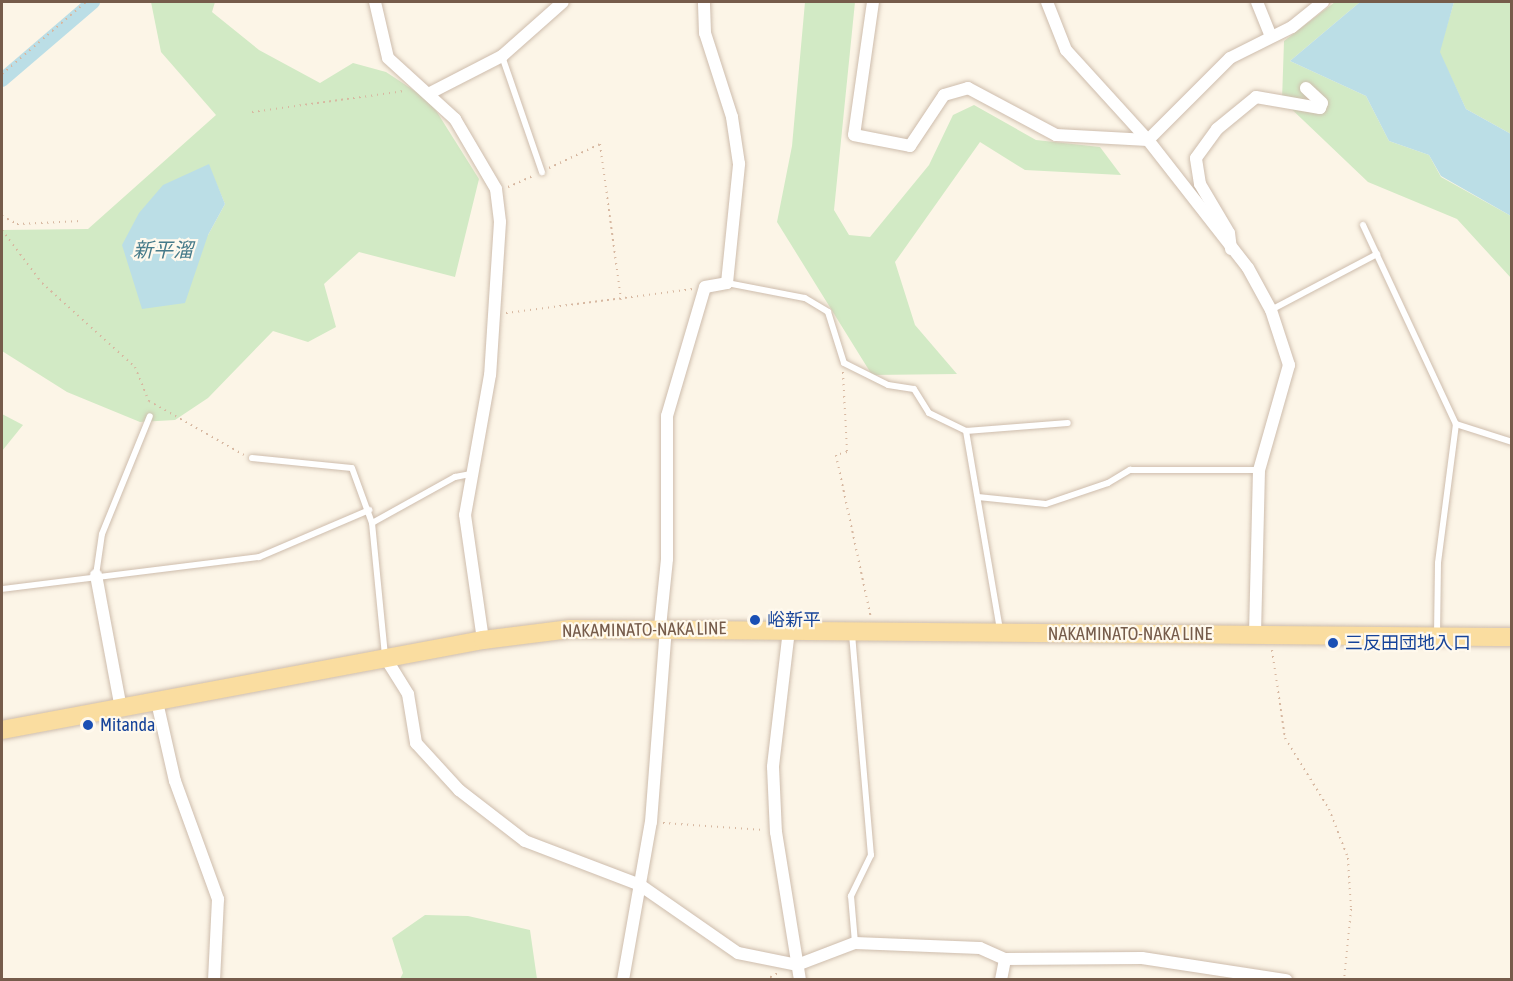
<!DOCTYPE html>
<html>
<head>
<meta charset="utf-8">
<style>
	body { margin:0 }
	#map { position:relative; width:1513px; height:981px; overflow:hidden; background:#fcf5e7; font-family:"Asap Condensed","Noto Sans JP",sans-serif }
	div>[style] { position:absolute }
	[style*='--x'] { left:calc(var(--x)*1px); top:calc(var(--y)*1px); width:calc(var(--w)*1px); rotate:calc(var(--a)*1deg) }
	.green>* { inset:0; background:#d2eac5 }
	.water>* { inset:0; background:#bbdee6 }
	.canal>* { height:14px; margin:-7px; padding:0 7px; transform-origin:7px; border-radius:7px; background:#bbdee6 }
	.path>* { height:2px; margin-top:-1px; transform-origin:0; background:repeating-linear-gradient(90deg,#d7b8a1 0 1.5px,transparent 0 6px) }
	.roads { filter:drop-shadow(0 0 2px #cebdad) drop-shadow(0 0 2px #cebdad) }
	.lane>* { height:6px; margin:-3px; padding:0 3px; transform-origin:3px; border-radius:3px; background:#fff }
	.street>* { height:12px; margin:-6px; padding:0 6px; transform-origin:6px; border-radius:6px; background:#fff }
	.primary>* { height:18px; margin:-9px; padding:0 9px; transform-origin:9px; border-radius:9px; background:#fadda0 }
	.dots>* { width:16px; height:16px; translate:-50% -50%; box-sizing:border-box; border:3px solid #fff9ed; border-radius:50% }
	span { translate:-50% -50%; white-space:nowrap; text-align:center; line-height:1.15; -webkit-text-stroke:4.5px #fff9ed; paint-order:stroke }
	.transit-label { font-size:18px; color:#164399 }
	.left { translate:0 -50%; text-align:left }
	.street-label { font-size:18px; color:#765c4b }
	.water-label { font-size:20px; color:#457a89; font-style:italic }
	.frame { position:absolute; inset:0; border:3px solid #765c4b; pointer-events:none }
</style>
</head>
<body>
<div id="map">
	<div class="green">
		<div style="clip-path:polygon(evenodd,151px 2px,215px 2px,212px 12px,259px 50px,320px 83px,353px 63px,386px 72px,430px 101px,479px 179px,455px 277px,359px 252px,324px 284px,336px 327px,308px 342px,273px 331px,208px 398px,175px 420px,140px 422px,67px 392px,2px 351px,2px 230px,88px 229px,216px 115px,161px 52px,151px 2px,208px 164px,225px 204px,208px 235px,208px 164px)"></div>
		<div style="clip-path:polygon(805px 2px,855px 2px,834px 210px,849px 235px,870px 237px,929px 165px,953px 115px,974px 105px,1036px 140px,1100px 147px,1121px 175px,1025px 170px,980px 142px,895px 262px,915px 325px,957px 374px,872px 375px,777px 222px,792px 146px)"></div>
		<div style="clip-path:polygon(1335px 2px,1360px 2px,1290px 61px,1366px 96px,1389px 141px,1429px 155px,1441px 177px,1511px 216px,1511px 278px,1457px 219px,1368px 182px,1282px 100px,1284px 41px)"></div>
		<div style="clip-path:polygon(1454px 2px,1511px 2px,1511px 134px,1466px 109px,1439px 52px)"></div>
		<div style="clip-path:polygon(2px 414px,23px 425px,2px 451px)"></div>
		<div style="clip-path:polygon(425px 915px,468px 916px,530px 930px,537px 979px,400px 979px,403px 973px,392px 938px)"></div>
	</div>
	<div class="water">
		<div style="clip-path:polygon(1360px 2px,1454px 2px,1440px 52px,1466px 109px,1511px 134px,1511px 216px,1441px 176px,1429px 155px,1389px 141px,1366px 96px,1290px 61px)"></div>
		<div style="clip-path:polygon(209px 164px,225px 204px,208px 235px,185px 303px,142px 309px,122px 245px,139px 213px,163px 185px)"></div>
	</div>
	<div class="canal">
		<div style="--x:2;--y:80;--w:120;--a:-40.6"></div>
	</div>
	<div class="path">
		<div style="--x:2;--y:74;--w:111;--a:-40.6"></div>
		<div style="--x:252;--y:112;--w:154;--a:-7.8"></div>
		<div style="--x:549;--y:168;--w:56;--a:-25.2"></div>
		<div style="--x:600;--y:144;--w:157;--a:82.3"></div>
		<div style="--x:508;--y:187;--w:27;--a:-24"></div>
		<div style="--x:2;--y:216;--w:17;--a:28"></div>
		<div style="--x:17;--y:224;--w:64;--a:-2.7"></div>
		<div style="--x:2;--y:230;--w:66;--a:53"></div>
		<div style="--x:42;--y:283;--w:125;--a:42.1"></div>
		<div style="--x:135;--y:367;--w:37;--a:68"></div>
		<div style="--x:149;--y:401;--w:109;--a:29.6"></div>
		<div style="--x:506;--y:313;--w:189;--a:-7.3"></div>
		<div style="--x:843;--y:372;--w:80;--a:87.1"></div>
		<div style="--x:847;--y:452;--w:11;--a:165"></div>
		<div style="--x:836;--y:455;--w:167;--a:77.9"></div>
		<div style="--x:1272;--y:650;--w:89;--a:81.6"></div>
		<div style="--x:1285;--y:738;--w:84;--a:58.2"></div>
		<div style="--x:1329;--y:809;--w:53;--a:68.8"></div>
		<div style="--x:1348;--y:858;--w:51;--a:86.6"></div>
		<div style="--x:1351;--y:909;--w:71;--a:95.6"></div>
		<div style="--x:663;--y:823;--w:101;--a:4"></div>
		<div style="--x:765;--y:980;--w:15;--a:-28"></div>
	</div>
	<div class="roads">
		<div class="lane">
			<div style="--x:502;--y:56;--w:123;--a:71"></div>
			<div style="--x:1363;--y:225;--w:220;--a:65"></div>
			<div style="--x:1456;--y:424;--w:140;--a:97.4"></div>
			<div style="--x:1438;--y:563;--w:71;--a:90.8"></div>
			<div style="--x:727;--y:283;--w:79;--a:10.9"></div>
			<div style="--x:805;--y:298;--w:27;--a:31"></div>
			<div style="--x:828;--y:312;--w:53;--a:72.6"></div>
			<div style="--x:844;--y:363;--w:49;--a:26.6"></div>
			<div style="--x:888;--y:385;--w:26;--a:9"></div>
			<div style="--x:914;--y:389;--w:28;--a:58"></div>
			<div style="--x:929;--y:413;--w:41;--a:25.9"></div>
			<div style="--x:966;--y:431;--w:202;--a:80.3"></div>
			<div style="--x:1271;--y:310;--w:120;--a:-27.8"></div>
			<div style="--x:1456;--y:424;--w:59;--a:17.8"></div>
			<div style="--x:966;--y:431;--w:102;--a:-4.5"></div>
			<div style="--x:252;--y:458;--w:100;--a:5.7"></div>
			<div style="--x:352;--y:468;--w:59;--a:70"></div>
			<div style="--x:372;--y:523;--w:134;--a:84.4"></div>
			<div style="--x:978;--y:497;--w:68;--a:5.9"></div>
			<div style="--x:1046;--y:504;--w:65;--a:-18.7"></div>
			<div style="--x:1108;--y:483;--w:26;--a:-31"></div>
			<div style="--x:1130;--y:470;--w:129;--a:0"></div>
			<div style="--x:372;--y:523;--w:95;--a:-29"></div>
			<div style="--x:455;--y:477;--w:15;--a:-11"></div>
			<div style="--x:96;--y:575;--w:41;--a:-81.7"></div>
			<div style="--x:102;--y:534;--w:127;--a:-67.9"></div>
			<div style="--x:2;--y:589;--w:259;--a:-7.1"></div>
			<div style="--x:259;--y:557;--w:120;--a:-23.1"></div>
			<div style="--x:852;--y:634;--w:222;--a:85.1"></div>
			<div style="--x:871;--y:855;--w:46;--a:116"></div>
			<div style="--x:851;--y:896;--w:47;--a:85.1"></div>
		</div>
		<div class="street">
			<div style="--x:375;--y:2;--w:57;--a:76.9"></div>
			<div style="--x:388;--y:58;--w:91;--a:42.3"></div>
			<div style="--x:455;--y:119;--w:81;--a:59.6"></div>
			<div style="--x:496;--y:189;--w:33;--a:83"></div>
			<div style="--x:500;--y:222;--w:153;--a:93.7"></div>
			<div style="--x:490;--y:375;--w:142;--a:100.1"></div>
			<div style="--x:465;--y:515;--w:126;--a:81.8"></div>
			<div style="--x:873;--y:2;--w:134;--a:98.1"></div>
			<div style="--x:854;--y:135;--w:57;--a:11.1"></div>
			<div style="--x:910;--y:146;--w:61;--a:-56.3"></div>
			<div style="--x:944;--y:95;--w:25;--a:-16"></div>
			<div style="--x:968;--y:88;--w:100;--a:28.1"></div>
			<div style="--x:1056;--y:135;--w:92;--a:3.1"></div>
			<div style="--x:1047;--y:2;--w:52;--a:68.4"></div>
			<div style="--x:1066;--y:50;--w:122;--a:47.7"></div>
			<div style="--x:1148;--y:140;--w:162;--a:52"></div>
			<div style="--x:1248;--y:268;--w:48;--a:61.3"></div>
			<div style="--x:1271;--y:310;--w:58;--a:71.9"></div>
			<div style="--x:1289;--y:365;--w:109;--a:105.9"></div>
			<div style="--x:1259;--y:470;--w:165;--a:91.4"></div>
			<div style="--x:1257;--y:2;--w:37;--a:68"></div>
			<div style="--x:432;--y:92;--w:79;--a:-27.2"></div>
			<div style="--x:502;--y:56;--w:81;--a:-41.5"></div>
			<div style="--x:1148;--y:140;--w:116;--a:-45"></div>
			<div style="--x:1230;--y:58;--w:69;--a:-26.6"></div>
			<div style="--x:1292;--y:27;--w:40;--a:-39"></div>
			<div style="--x:1231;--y:249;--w:16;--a:-97"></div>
			<div style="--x:1229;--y:233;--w:57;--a:-120.6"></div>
			<div style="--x:1200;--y:184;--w:26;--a:-99"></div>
			<div style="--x:1196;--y:158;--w:36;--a:-54"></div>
			<div style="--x:1217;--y:129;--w:50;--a:-39.4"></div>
			<div style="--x:1256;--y:97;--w:65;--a:9.8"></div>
			<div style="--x:1320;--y:108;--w:5;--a:-68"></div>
			<div style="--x:1322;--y:103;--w:22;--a:-137"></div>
			<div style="--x:96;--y:575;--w:135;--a:79.4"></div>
			<div style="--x:660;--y:627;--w:68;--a:-84.1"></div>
			<div style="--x:667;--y:559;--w:143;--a:-90"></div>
			<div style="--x:667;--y:416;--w:134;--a:-73.6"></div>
			<div style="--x:705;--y:287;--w:22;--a:-10"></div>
			<div style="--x:727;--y:283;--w:120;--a:-84.2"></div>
			<div style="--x:739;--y:164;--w:48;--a:-98.5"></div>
			<div style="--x:732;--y:117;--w:88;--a:-107.8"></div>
			<div style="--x:705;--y:33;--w:31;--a:-92"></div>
			<div style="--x:789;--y:630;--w:138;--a:96.7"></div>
			<div style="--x:773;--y:767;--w:65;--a:87.4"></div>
			<div style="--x:776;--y:832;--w:150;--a:80.8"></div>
			<div style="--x:385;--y:657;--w:44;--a:58.1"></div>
			<div style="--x:408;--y:694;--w:50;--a:80.7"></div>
			<div style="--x:416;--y:743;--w:64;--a:47.5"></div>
			<div style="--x:459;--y:790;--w:83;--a:37.7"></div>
			<div style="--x:525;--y:841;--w:123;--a:20.9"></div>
			<div style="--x:640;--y:885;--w:119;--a:34.8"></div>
			<div style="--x:738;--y:953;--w:60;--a:11.5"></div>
			<div style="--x:797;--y:965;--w:62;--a:-20.8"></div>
			<div style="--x:855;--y:943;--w:125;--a:2.3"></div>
			<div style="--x:980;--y:948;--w:27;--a:24"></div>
			<div style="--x:1005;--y:959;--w:137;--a:-0.4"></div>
			<div style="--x:1142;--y:958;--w:146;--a:8.7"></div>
			<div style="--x:157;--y:702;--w:81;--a:77.2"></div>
			<div style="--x:175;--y:781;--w:126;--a:70"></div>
			<div style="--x:218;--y:899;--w:81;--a:92.8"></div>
			<div style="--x:623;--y:980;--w:160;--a:-80"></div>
			<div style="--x:651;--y:822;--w:196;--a:-85.6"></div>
			<div style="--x:1001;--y:980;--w:21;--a:-79"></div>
		</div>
		<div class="primary">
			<div style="--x:2;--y:730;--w:489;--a:-10.6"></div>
			<div style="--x:483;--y:640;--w:88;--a:-7.2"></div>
			<div style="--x:570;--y:629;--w:942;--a:0.49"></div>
		</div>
	</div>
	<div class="dots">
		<div style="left:755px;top:620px;background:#1a4fb4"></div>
		<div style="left:1333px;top:643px;background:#1a4fb4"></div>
		<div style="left:88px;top:725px;background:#1a4fb4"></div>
	</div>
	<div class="transit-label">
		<span class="left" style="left:767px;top:620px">峪新平</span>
		<span class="left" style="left:1345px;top:643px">三反田団地入口</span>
		<span class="left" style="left:100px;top:725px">Mitanda</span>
	</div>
	<div class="street-label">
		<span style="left:644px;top:630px;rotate:-1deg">NAKAMINATO-NAKA LINE</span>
		<span style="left:1130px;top:634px">NAKAMINATO-NAKA LINE</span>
	</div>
	<div class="water-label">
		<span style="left:163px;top:249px">新平溜</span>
	</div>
	<div class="frame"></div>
</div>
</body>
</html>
